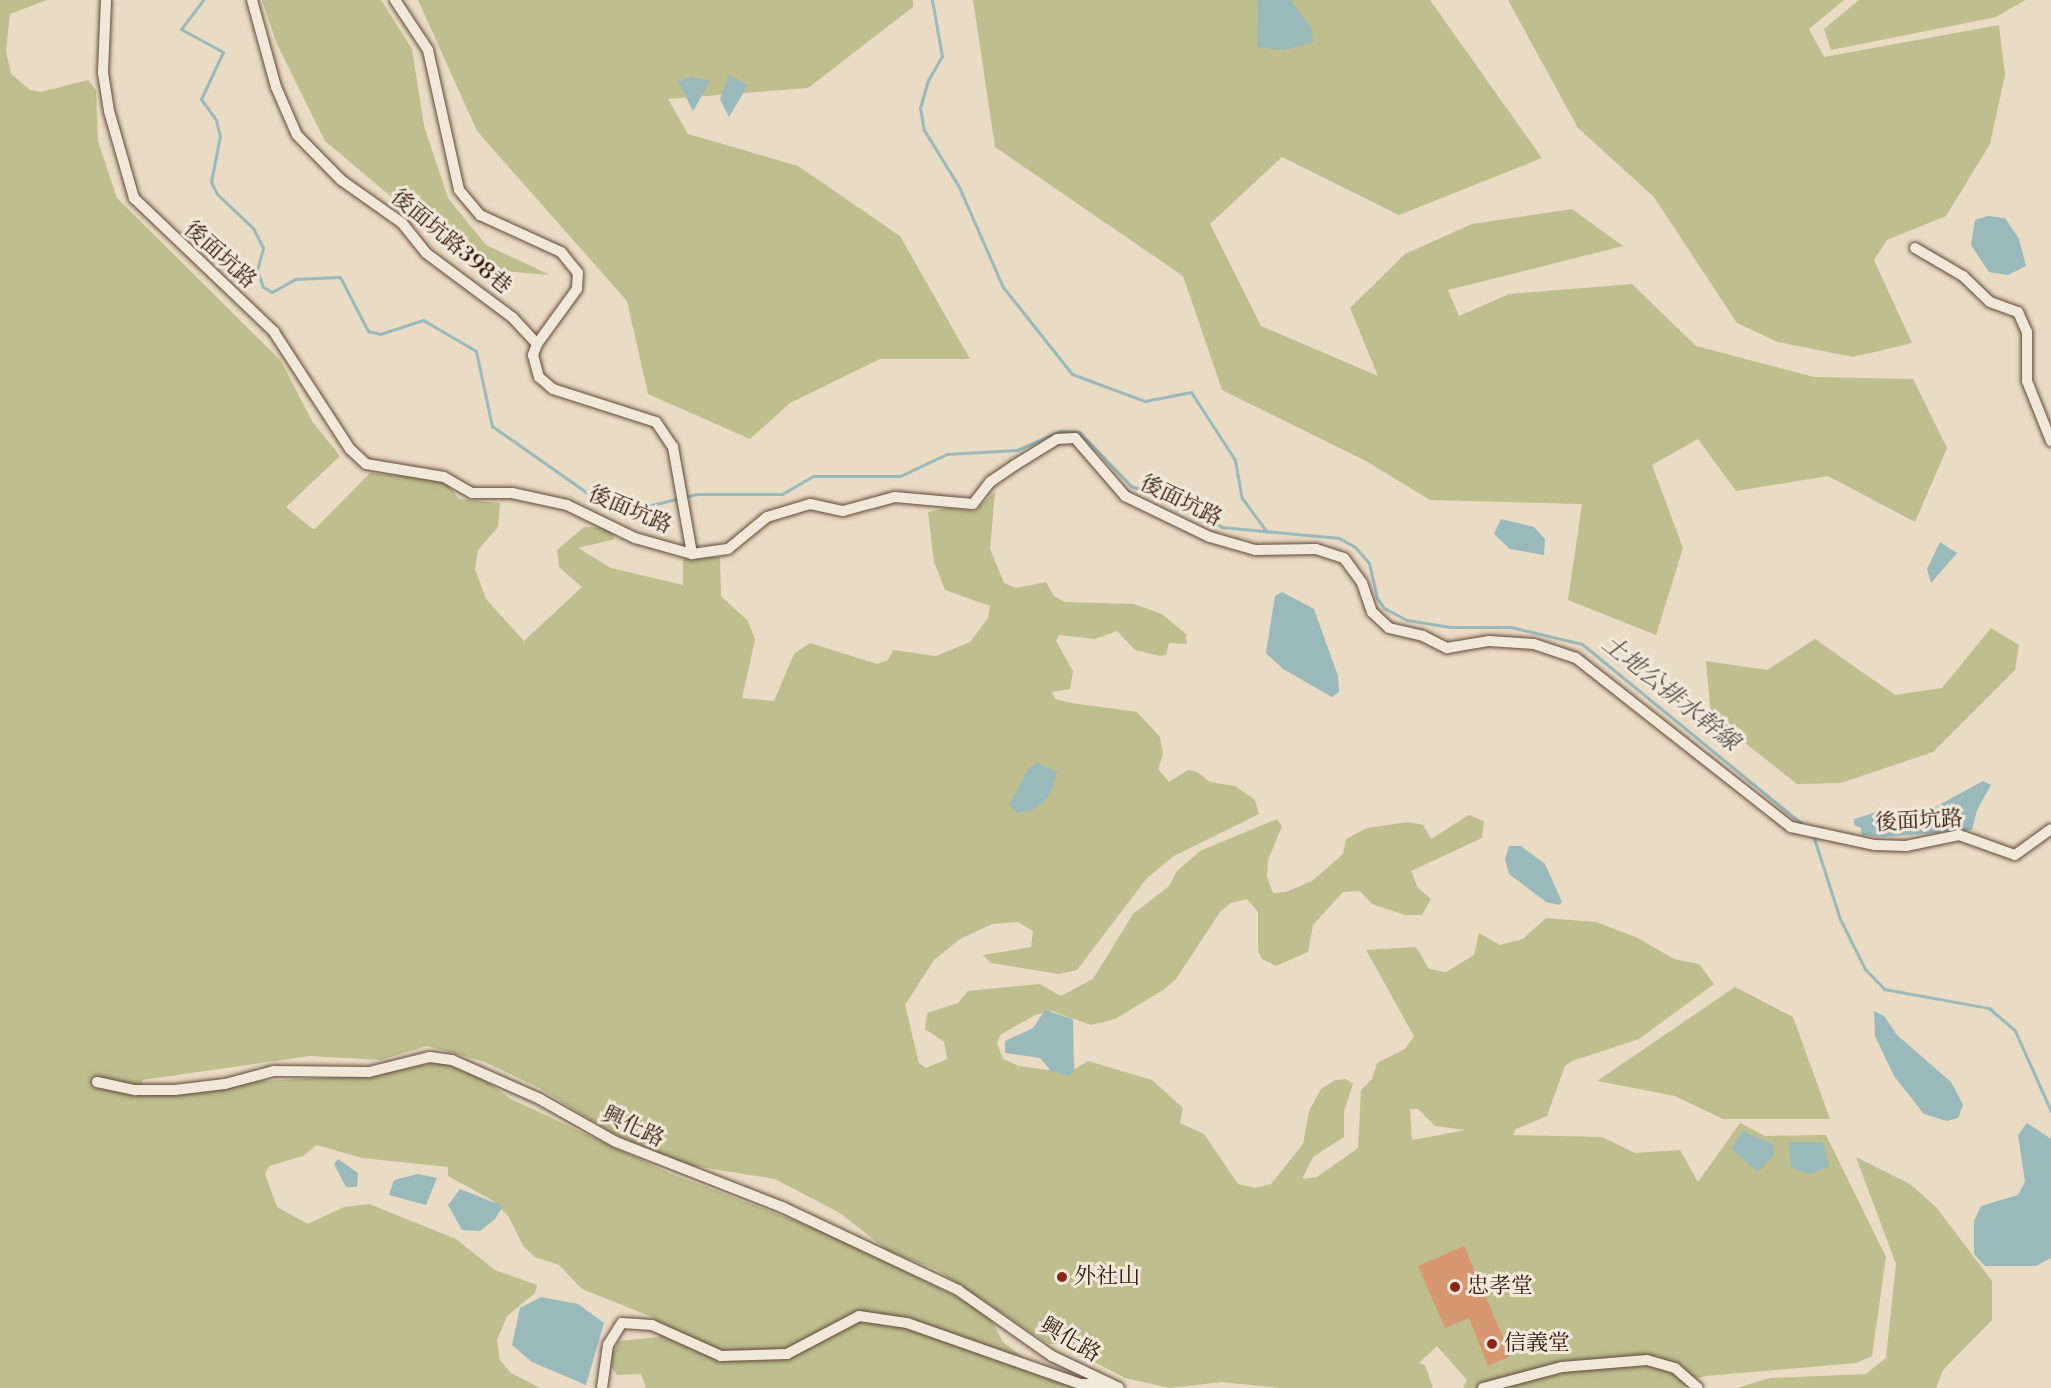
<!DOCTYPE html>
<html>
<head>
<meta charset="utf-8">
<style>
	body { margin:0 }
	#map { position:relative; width:2051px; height:1388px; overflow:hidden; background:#e9dbc4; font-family:"Libre Bodoni","Noto Serif TC",serif }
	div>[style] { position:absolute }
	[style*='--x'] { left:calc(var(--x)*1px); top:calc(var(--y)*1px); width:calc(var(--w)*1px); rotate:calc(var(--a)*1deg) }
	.green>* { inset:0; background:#bebe8f }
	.water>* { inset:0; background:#99b9bb }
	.stream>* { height:3px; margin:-1.5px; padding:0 1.5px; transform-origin:1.5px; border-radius:1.5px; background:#99b9bb }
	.building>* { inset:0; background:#d79770 }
	.roads { filter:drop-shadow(0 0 2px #604939) drop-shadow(0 0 2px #604939) }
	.minor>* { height:10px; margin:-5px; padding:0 5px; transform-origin:5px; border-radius:5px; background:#f1e8d9 }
	.dots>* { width:16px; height:16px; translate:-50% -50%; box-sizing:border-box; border:3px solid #f1e8d9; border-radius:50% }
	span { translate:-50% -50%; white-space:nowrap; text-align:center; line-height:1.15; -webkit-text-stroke:6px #f1e8d9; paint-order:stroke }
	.street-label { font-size:22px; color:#32180b }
	.poi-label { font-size:22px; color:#32180b }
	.left { translate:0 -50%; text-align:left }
	.water-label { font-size:24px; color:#565049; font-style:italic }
</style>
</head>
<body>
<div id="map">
	<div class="green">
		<div style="clip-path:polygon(evenodd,0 0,47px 0,10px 14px,6px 51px,11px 74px,30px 90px,41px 92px,88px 80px,96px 90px,98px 141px,117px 198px,281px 361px,312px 421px,340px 456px,286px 507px,314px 530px,370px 473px,428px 478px,447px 484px,459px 499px,500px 503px,498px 527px,478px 550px,475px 569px,486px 599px,524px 641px,582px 587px,559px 567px,557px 550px,584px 527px,607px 528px,615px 539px,578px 548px,611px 568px,683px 585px,683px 558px,720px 557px,721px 596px,748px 621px,755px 640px,742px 698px,774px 701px,794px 654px,810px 643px,877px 664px,888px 660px,893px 650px,936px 656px,970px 642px,988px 618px,990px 606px,945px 590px,934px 562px,928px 512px,947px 508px,975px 511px,995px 492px,990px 549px,1004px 583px,1016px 588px,1046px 582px,1054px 596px,1065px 602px,1134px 604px,1162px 614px,1186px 634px,1187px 644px,1169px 643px,1166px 655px,1160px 656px,1135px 650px,1117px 631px,1095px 639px,1059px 635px,1056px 641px,1073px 671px,1070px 689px,1052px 692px,1055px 699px,1071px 703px,1137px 712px,1160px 737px,1163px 754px,1158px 769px,1169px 782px,1188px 770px,1197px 772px,1210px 782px,1235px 786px,1255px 800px,1259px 814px,1174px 856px,1147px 878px,1077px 970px,1059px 974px,991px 963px,983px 955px,1031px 947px,1033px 931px,1018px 922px,992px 924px,960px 939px,934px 960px,905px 1005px,919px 1063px,926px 1068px,947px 1059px,944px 1042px,925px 1029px,927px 1013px,958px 1003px,968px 991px,1039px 984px,1061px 996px,1093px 979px,1133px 914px,1169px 886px,1177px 871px,1200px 851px,1277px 819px,1282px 826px,1268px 860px,1267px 877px,1273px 893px,1286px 892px,1312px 881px,1343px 854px,1346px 839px,1367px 828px,1408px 822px,1423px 825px,1431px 839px,1469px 815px,1484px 821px,1482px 838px,1411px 871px,1418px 888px,1431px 899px,1422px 915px,1405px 915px,1372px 904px,1360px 891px,1343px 892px,1313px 925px,1308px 952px,1276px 966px,1262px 959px,1258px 951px,1258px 912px,1247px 899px,1231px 903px,1220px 912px,1176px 979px,1163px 990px,1115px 1019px,1091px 1025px,1052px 1011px,1035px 1015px,1000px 1035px,997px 1043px,1003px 1059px,1019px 1066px,1069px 1073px,1088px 1061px,1152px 1080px,1183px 1108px,1180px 1123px,1204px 1134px,1238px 1184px,1255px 1188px,1271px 1184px,1303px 1144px,1309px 1111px,1321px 1089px,1335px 1080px,1346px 1079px,1353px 1084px,1344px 1111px,1344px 1137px,1313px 1157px,1302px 1179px,1317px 1177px,1358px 1148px,1361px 1090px,1372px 1079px,1377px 1063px,1405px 1049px,1414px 1036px,1366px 950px,1416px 947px,1429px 969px,1446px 972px,1474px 955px,1479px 933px,1500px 945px,1523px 939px,1546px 918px,1596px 922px,1638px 938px,1674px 959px,1699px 964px,1714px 984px,1639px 1039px,1572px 1061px,1565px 1066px,1547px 1116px,1516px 1129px,1513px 1135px,1602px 1137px,1635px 1153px,1680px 1150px,1698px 1182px,1740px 1123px,1765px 1136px,1826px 1135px,1886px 1257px,1872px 1356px,1856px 1363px,1706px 1376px,1684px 1382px,1685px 1388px,1463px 1388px,1467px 1380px,1437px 1346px,1419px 1363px,1425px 1365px,1433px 1388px,1279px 1388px,1222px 1382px,1170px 1388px,1125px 1378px,1060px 1344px,1049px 1344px,937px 1270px,888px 1251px,840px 1213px,775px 1179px,681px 1164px,612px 1133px,539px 1088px,485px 1062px,427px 1046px,381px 1060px,310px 1056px,142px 1080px,142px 1096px,202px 1092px,258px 1081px,367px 1076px,438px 1062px,476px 1074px,511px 1099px,669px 1173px,835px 1236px,987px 1312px,1003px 1342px,1028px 1361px,1080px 1388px,646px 1388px,641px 1374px,617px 1375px,608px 1362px,619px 1341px,659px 1337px,658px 1322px,652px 1317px,582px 1289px,559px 1265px,535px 1257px,523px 1246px,509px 1217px,492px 1200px,448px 1176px,448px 1167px,362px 1158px,317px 1145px,303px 1156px,269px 1166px,265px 1174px,277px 1207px,308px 1224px,344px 1207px,369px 1204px,456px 1239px,495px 1270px,537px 1285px,535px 1293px,507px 1316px,497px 1340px,500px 1360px,511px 1373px,540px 1388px,0 1388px,0 0,1410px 1109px,1418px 1109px,1435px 1126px,1466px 1130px,1412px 1140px,1410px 1109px)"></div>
		<div style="clip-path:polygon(262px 0,381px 0,412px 49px,424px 126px,448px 198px,486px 245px,550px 275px,477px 269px,325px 141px,277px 44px)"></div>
		<div style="clip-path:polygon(418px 0,913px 0,913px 7px,808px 88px,668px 99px,688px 134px,798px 166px,900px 236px,970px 359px,880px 359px,790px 403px,750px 439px,648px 394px,627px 301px,477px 131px)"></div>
		<div style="clip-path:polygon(973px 0,1430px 0,1542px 158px,1399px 215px,1282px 157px,1210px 224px,1261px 326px,1378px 376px,1350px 308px,1405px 254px,1472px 224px,1572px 209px,1623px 246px,1448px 290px,1459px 316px,1509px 294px,1632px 284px,1696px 346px,1814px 377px,1913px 379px,1947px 448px,1915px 522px,1828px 476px,1736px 491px,1698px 439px,1652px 465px,1683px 548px,1656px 635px,1568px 600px,1582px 504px,1430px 500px,1366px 461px,1222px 390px,1183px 276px,995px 147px)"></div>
		<div style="clip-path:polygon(1508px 0,1844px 0,1809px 29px,1824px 57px,1999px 25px,2005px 75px,1990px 144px,1946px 216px,1887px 240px,1874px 260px,1912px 343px,1853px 357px,1778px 342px,1737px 323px,1654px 197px,1578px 128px)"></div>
		<div style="clip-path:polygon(1859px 0,2025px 0,1996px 17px,1831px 50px,1824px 29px)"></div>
		<div style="clip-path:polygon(1991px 628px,2019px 645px,2015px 670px,1933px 752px,1841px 783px,1797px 784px,1711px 716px,1706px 661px,1767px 670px,1815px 639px,1895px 695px,1942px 688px)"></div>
		<div style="clip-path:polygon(1735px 987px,1793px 1017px,1830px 1119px,1723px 1119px,1675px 1096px,1597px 1081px)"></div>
		<div style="clip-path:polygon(1856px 1157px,1910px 1184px,1936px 1207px,1992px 1281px,1992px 1320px,1943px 1370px,1936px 1388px,1737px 1388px,1770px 1378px,1866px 1374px,1886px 1358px,1896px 1264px)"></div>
	</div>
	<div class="water">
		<div style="clip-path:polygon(1258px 0,1290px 0,1311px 27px,1313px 42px,1284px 50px,1257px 47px)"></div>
		<div style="clip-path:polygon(729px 75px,748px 85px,729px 117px,720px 99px)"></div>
		<div style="clip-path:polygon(692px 77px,710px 81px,693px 111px,678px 81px)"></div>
		<div style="clip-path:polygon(1988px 216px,2005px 218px,2019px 239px,2026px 266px,2008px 275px,1989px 272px,1971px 245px,1975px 220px)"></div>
		<div style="clip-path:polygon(1501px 519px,1534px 527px,1545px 539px,1544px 555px,1510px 549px,1494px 534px)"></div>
		<div style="clip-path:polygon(1940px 542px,1957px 553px,1931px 583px,1927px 569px)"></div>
		<div style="clip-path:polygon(1282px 592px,1314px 609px,1338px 676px,1339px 692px,1332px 697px,1283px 669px,1266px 653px,1275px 596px)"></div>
		<div style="clip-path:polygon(1038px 763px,1057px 772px,1052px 788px,1046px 800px,1031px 811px,1017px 813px,1009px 805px,1029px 768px)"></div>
		<div style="clip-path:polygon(1983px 781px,1991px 785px,1977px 810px,1972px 830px,1884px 837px,1862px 835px,1861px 828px,1854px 825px,1854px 819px,1877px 812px,1900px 815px,1935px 807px)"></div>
		<div style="clip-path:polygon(1509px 846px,1521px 846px,1545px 864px,1562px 902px,1559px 905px,1546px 902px,1509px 874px,1505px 859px)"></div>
		<div style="clip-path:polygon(1045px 1010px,1073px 1019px,1074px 1071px,1068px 1076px,1051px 1071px,1040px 1058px,1005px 1053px,1005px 1041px,1033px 1028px)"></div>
		<div style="clip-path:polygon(1874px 1011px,1884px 1016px,1897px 1035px,1951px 1082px,1963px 1105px,1958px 1118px,1947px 1121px,1924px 1114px,1894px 1076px,1875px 1036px)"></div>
		<div style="clip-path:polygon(2027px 1123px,2051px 1139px,2051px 1258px,2036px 1266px,1985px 1266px,1974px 1254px,1974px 1221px,1981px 1206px,2018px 1195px,2025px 1182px,2018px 1135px)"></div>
		<div style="clip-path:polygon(1743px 1131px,1774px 1145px,1774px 1155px,1758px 1172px,1731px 1149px)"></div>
		<div style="clip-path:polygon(1789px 1142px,1823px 1142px,1829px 1167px,1809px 1174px,1791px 1168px)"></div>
		<div style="clip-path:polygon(338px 1159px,358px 1173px,357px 1187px,346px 1187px,334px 1164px)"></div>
		<div style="clip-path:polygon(418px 1174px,437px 1178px,426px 1205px,389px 1195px,394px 1180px)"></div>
		<div style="clip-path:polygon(460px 1189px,503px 1206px,495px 1219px,480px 1231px,462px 1230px,448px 1205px)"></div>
		<div style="clip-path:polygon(541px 1297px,578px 1304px,604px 1323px,586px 1385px,532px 1362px,512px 1345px,520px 1308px)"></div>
	</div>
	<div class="stream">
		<div style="--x:203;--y:0;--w:36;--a:127"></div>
		<div style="--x:181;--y:29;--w:48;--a:28.7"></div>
		<div style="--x:223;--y:52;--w:52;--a:115.1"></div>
		<div style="--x:201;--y:99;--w:26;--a:54"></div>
		<div style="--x:216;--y:120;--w:16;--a:76"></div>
		<div style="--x:220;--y:136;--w:47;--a:101.1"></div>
		<div style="--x:211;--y:182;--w:13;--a:63"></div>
		<div style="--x:217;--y:194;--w:50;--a:43.4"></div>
		<div style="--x:253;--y:228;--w:22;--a:63"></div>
		<div style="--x:263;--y:248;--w:23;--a:105"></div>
		<div style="--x:257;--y:270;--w:18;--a:71"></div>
		<div style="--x:263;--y:287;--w:10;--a:29"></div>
		<div style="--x:272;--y:292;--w:26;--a:-29"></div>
		<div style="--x:295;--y:279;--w:45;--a:-2.5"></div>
		<div style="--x:340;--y:277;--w:61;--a:62.6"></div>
		<div style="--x:368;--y:331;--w:12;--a:14"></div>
		<div style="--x:380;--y:334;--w:45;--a:-18"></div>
		<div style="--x:423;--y:320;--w:61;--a:30.3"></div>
		<div style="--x:476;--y:351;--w:77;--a:78"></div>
		<div style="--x:492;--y:426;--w:144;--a:35.1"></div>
		<div style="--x:610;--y:509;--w:13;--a:13"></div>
		<div style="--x:623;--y:512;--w:76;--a:-13.7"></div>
		<div style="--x:697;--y:494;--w:85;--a:0"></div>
		<div style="--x:782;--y:494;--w:36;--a:-30"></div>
		<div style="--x:813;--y:476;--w:87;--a:0"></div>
		<div style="--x:900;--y:476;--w:52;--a:-25.1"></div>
		<div style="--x:947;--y:454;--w:70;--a:-3.3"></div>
		<div style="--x:1017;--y:450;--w:48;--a:-23.4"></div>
		<div style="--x:1061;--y:431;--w:18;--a:3"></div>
		<div style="--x:1079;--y:432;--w:75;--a:46.1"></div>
		<div style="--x:1131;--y:486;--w:50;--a:19.9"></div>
		<div style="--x:1178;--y:503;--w:50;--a:28.6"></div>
		<div style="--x:1222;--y:527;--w:118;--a:5.4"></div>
		<div style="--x:1339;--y:538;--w:18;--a:29"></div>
		<div style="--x:1355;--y:547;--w:21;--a:49"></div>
		<div style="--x:1369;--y:563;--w:36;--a:77"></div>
		<div style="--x:1377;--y:598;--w:12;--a:55"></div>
		<div style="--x:1384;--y:608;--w:26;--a:28"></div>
		<div style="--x:1407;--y:620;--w:44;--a:9.2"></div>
		<div style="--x:1450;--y:627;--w:61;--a:0"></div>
		<div style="--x:1511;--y:627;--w:73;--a:13.5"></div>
		<div style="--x:1582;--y:644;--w:287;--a:39.3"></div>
		<div style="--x:932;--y:0;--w:57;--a:79.9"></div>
		<div style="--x:942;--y:56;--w:28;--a:120"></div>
		<div style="--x:928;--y:80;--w:29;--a:106"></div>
		<div style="--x:920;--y:108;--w:22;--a:80"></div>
		<div style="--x:924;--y:130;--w:67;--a:58.4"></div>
		<div style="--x:959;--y:187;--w:109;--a:66.3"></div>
		<div style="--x:1003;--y:287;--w:111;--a:51.6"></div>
		<div style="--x:1072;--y:374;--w:78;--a:20.3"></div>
		<div style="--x:1145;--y:401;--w:47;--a:-11.1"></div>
		<div style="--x:1191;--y:392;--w:81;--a:57.1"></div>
		<div style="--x:1235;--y:460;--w:39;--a:80"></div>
		<div style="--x:1242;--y:498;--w:42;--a:53.7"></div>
		<div style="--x:1813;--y:835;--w:88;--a:72.2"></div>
		<div style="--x:1840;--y:919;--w:56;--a:63.4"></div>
		<div style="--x:1865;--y:969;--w:28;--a:46"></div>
		<div style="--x:1884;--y:989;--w:107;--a:10.3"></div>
		<div style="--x:1989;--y:1008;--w:35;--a:41"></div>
		<div style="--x:2015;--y:1031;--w:88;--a:65.8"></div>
	</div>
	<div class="building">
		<div style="clip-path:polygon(1464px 1246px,1511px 1356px,1488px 1366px,1469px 1318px,1445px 1328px,1418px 1266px)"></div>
	</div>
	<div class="roads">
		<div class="minor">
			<div style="--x:106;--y:0;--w:73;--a:92.4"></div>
			<div style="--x:103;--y:73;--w:38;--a:81"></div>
			<div style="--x:109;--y:111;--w:91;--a:74"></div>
			<div style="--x:134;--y:198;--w:194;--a:43.7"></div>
			<div style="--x:274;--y:332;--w:140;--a:57"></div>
			<div style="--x:350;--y:449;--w:22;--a:43"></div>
			<div style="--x:366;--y:464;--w:79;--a:9.5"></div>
			<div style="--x:444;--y:477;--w:32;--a:30"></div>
			<div style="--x:472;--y:493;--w:40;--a:0"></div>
			<div style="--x:512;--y:493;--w:56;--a:12.3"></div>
			<div style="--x:567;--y:505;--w:76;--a:25.9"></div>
			<div style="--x:635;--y:538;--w:59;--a:15.7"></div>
			<div style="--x:692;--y:554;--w:36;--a:-8"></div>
			<div style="--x:728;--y:549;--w:50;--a:-39.4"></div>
			<div style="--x:767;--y:517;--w:45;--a:-16.8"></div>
			<div style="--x:810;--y:504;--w:34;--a:12"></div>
			<div style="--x:843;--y:511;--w:54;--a:-15.1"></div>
			<div style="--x:895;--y:497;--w:78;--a:5.1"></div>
			<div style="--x:973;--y:504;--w:28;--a:-52"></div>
			<div style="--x:990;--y:482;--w:30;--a:-34"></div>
			<div style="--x:1015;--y:465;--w:49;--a:-31.8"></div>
			<div style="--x:1057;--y:439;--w:18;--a:-3"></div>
			<div style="--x:1075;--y:438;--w:77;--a:49.2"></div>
			<div style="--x:1125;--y:496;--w:94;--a:25.8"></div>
			<div style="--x:1210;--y:537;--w:47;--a:16.1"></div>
			<div style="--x:1255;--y:550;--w:61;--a:-0.9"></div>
			<div style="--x:1316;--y:549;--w:29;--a:18"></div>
			<div style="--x:1344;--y:558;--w:31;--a:54"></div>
			<div style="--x:1362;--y:583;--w:31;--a:71"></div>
			<div style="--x:1372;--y:612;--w:23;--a:43"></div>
			<div style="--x:1389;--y:628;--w:35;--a:13"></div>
			<div style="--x:1423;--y:636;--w:27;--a:27"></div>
			<div style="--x:1447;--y:648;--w:43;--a:-9.5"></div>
			<div style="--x:1489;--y:641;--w:45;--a:3.8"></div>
			<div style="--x:1534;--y:644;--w:44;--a:18.4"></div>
			<div style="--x:1576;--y:658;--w:273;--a:38.2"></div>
			<div style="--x:1791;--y:827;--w:86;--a:12.1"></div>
			<div style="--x:1875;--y:845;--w:31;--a:2"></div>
			<div style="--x:1906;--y:846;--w:54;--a:-11.7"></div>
			<div style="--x:1959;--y:835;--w:59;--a:19.7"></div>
			<div style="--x:2015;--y:855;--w:44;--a:-35.8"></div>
			<div style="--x:252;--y:0;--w:90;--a:74.6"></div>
			<div style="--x:276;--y:87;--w:52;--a:66.4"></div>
			<div style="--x:297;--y:135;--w:63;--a:45.6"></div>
			<div style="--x:341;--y:180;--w:75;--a:35.2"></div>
			<div style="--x:402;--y:223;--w:38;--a:51"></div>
			<div style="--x:426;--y:253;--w:107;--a:36.7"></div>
			<div style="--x:512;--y:317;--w:37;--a:47"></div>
			<div style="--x:537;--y:344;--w:12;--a:110"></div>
			<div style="--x:533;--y:355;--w:23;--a:75"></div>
			<div style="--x:539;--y:377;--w:18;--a:41"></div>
			<div style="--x:553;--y:389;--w:108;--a:17.8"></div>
			<div style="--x:656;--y:422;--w:30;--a:56"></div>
			<div style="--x:673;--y:447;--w:109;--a:79.9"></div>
			<div style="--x:395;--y:0;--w:60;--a:56.6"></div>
			<div style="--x:428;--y:50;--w:143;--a:77.5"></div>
			<div style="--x:459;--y:190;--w:33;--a:50"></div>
			<div style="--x:480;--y:215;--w:89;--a:24.6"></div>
			<div style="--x:561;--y:252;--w:27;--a:51"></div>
			<div style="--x:578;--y:273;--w:16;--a:94"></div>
			<div style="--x:577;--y:289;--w:68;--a:126"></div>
			<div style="--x:1915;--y:248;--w:56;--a:30.3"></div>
			<div style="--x:1963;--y:276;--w:37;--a:44"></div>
			<div style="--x:1990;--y:302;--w:30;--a:20"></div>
			<div style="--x:2018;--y:312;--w:22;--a:66"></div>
			<div style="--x:2027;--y:332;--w:49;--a:90"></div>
			<div style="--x:2027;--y:381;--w:65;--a:68.2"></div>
			<div style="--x:97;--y:1082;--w:40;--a:12"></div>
			<div style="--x:136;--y:1090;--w:39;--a:0"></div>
			<div style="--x:175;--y:1090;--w:50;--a:-6.8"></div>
			<div style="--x:225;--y:1084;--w:51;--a:-14.9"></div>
			<div style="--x:274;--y:1071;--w:95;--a:0.6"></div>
			<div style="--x:369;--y:1072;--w:63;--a:-13.8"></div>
			<div style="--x:430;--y:1057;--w:22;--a:8"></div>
			<div style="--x:452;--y:1060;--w:96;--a:23.9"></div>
			<div style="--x:540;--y:1099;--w:87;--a:29.5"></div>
			<div style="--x:616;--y:1142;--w:178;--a:21.4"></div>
			<div style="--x:782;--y:1207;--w:195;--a:25.2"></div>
			<div style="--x:958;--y:1290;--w:115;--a:35.1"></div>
			<div style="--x:1052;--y:1356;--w:74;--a:25.5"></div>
			<div style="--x:602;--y:1388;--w:43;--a:-82.1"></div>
			<div style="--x:608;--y:1345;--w:26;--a:-58"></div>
			<div style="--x:622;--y:1323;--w:30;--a:4"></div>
			<div style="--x:652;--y:1325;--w:76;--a:24.2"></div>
			<div style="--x:721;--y:1356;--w:66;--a:-1.7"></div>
			<div style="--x:787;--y:1354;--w:81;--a:-27.8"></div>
			<div style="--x:859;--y:1316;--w:49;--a:8.3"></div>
			<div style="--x:907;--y:1323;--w:183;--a:19.4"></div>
			<div style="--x:1080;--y:1384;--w:30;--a:0"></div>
			<div style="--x:1483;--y:1388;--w:82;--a:-14.9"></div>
			<div style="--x:1562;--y:1367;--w:85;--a:-4.7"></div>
			<div style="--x:1647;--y:1360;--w:29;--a:16"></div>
			<div style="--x:1675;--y:1368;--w:30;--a:41"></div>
		</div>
	</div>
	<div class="dots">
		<div style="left:1062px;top:1277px;background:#8f2418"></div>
		<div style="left:1455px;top:1287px;background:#8f2418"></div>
		<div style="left:1492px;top:1344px;background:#8f2418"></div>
	</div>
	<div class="street-label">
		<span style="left:451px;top:242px;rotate:40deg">後面坑路398巷</span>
		<span style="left:220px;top:255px;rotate:42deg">後面坑路</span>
		<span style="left:1181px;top:501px;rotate:26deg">後面坑路</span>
		<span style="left:630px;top:510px;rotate:23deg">後面坑路</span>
		<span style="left:1919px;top:821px;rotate:-3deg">後面坑路</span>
		<span style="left:633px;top:1127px;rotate:25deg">興化路</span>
		<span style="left:1070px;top:1340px;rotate:30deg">興化路</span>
	</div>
	<div class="poi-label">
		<span class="left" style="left:1074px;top:1277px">外社山</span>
		<span class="left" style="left:1467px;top:1287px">忠孝堂</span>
		<span class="left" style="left:1504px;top:1344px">信義堂</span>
	</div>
	<div class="water-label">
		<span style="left:1670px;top:694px;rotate:39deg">土地公排水幹線</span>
	</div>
</div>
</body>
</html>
